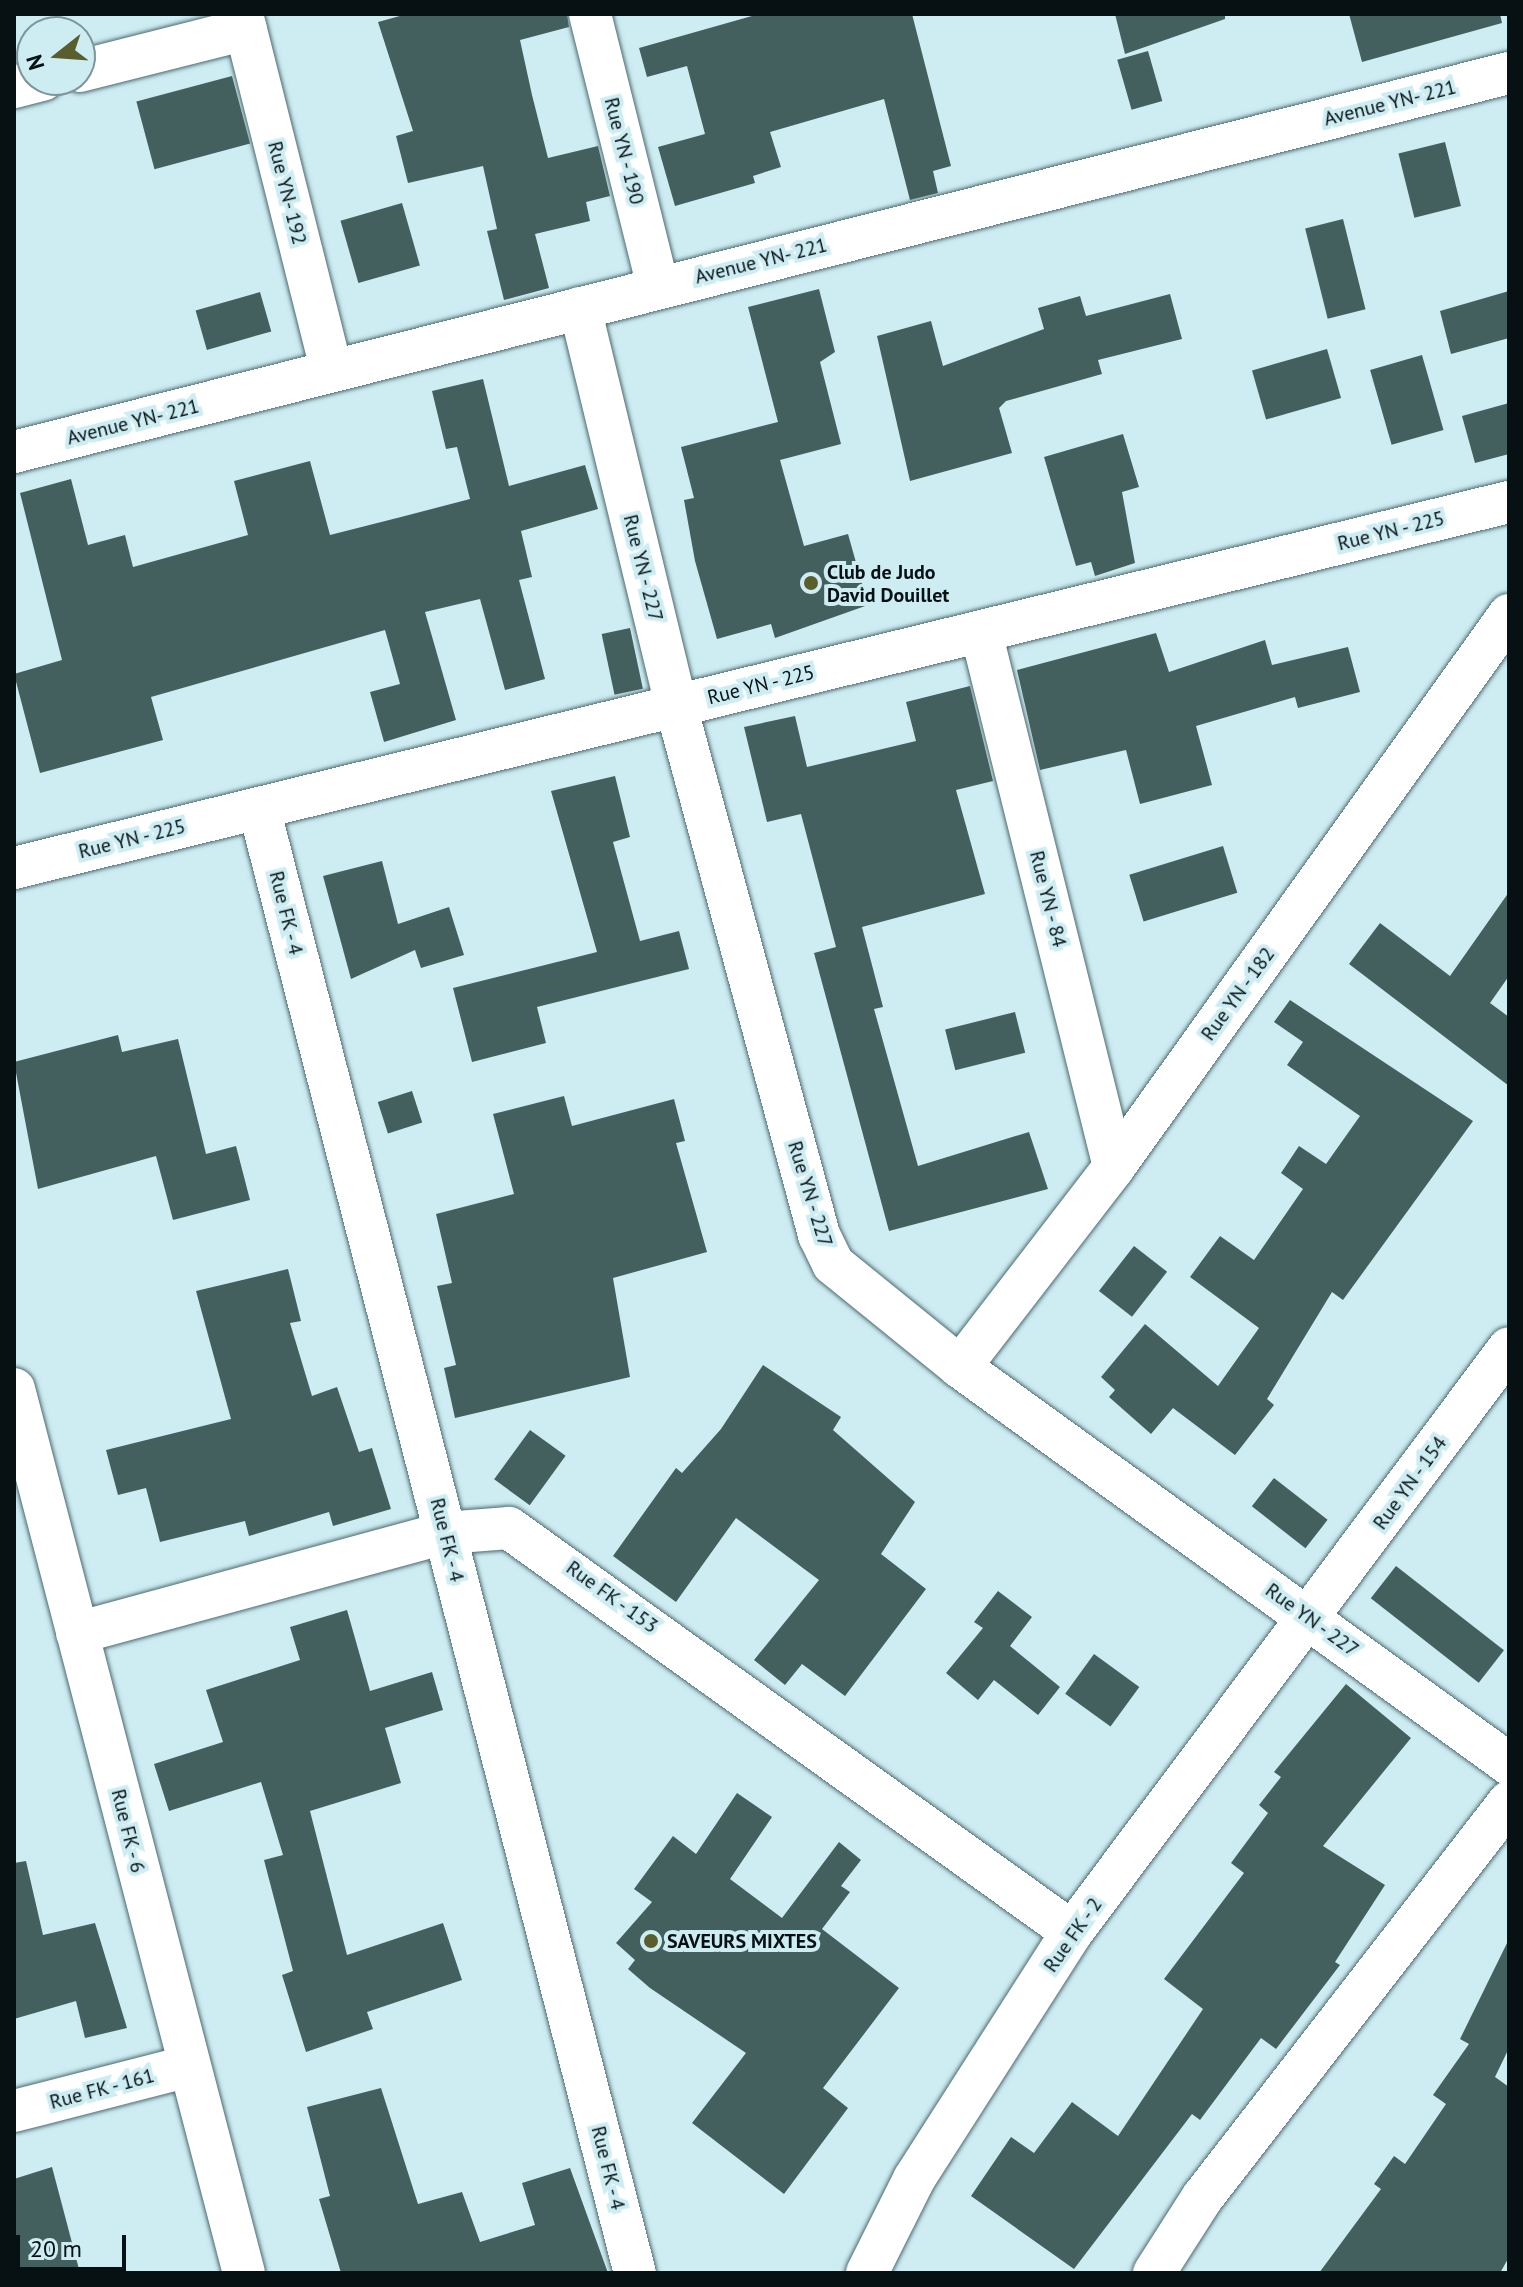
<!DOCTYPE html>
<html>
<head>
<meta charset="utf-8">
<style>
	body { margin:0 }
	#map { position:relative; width:1523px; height:2287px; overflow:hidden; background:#cdedf3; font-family:"PT Sans",sans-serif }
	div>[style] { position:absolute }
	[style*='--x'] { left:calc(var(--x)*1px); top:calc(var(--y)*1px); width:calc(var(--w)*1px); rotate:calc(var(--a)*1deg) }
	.building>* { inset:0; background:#44605e; transform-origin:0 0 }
	.roads { filter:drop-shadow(0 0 2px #4d696f) drop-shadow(0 0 2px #4d696f) }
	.minor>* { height:42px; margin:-21px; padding:0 21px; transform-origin:21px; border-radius:21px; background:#fff }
	.dots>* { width:22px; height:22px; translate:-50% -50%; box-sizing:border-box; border:4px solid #cdedf3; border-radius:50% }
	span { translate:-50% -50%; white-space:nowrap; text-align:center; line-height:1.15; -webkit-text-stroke:8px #cdedf3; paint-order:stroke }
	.street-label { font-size:20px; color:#071114 }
	.poi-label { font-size:20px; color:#071114; font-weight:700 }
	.left { translate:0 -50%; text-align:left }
	.frame { position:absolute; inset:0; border:16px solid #071114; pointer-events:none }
	.north { position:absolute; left:16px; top:16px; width:80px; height:80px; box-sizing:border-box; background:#cdedf3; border:2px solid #7e959a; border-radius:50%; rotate:253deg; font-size:22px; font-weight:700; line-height:32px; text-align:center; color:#071114 }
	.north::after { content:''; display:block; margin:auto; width:28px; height:36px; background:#595e2c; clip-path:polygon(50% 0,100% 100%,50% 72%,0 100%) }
	.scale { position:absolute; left:16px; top:2235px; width:110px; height:36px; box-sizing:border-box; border:4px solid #071114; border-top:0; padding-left:10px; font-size:24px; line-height:28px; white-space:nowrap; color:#071114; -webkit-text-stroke:6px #cdedf3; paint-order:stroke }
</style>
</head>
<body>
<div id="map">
	<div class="building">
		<div style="clip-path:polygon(407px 14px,567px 14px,569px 27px,520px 40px,532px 95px,548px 158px,598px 146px,610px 196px,586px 202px,590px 221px,535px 234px,549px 288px,504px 300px,487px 231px,497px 229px,483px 166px,408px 183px,396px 136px,413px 131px,378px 22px)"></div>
		<div style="clip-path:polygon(759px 14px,912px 14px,951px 166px,933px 171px,938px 193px,910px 200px,884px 99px,770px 132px,781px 167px,753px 176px,755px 183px,675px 206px,658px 147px,705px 134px,687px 66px,647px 77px,639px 48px)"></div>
		<div style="clip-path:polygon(1115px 14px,1225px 14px,1225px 19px,1125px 54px)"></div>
		<div style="clip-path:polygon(1349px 14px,1500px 14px,1502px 23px,1362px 62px)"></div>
		<div style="left:1148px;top:51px;width:52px;height:32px;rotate:74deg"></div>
		<div style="left:232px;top:76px;width:70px;height:99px;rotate:75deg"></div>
		<div style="left:1445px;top:142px;width:66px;height:48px;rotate:76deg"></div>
		<div style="left:402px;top:203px;width:65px;height:64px;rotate:74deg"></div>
		<div style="left:1343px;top:219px;width:93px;height:39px;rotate:76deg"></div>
		<div style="clip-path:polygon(819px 289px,835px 352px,820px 362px,841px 444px,780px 460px,804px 546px,848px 534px,868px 605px,775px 638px,771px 624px,717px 639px,695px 561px,684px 500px,694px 498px,681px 447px,778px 422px,748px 307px)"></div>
		<div style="clip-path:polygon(1509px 291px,1509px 338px,1451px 354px,1440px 311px)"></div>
		<div style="left:260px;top:292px;width:41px;height:67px;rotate:74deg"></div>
		<div style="clip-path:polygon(1170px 294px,1182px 339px,1098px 360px,1102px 374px,1006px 401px,999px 408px,1012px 453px,910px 481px,877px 336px,931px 321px,943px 366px,1044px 329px,1038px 308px,1080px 296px,1086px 316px)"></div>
		<div style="left:1327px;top:349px;width:51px;height:78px;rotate:74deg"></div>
		<div style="left:1422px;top:355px;width:78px;height:54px;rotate:74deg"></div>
		<div style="clip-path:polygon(483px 379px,509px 486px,585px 465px,598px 509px,521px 531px,532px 577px,519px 580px,545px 679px,505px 690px,480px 599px,425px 612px,456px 720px,384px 742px,370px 692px,400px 684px,385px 630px,151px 697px,163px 740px,40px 773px,14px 674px,62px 660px,20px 493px,71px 479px,88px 545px,125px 535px,133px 567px,248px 535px,234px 481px,310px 461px,330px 535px,401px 517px,470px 499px,457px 447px,446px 449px,432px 391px)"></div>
		<div style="clip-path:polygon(1509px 403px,1509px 454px,1475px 463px,1462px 416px)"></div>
		<div style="clip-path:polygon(1123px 434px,1139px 487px,1122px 492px,1135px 563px,1095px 576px,1091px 562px,1076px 566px,1044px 457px)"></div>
		<div style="left:630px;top:628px;width:62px;height:29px;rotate:78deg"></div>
		<div style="clip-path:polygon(1156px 633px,1169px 672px,1265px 640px,1272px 665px,1348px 647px,1360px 692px,1298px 708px,1295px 697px,1196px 726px,1212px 785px,1140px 804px,1126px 750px,1040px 770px,1017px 670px)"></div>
		<div style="clip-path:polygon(970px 686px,993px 781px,956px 790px,985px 894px,862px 927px,883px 1007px,874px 1009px,918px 1166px,1029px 1132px,1048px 1189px,889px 1231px,814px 953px,836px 947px,801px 814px,767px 822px,744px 727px,795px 716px,807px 767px,916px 741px,906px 702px)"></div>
		<div style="clip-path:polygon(615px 776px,630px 837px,613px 842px,640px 941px,679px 931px,689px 969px,537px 1007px,546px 1043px,472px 1062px,453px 988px,597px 952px,551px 791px)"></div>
		<div style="left:1223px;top:846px;width:49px;height:98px;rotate:73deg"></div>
		<div style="clip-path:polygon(382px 861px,398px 924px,449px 907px,464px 955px,421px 968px,415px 950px,351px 979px,323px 876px)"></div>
		<div style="clip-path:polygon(1509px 892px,1509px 976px,1490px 1003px,1509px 1017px,1509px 1086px,1349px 964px,1380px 923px,1450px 976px)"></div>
		<div style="clip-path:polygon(1290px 1000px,1473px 1121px,1343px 1300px,1332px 1292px,1267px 1399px,1274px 1405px,1235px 1455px,1173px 1408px,1151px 1434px,1109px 1397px,1115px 1390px,1101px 1377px,1145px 1324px,1218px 1386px,1259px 1328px,1190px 1277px,1220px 1236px,1254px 1260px,1303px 1189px,1281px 1173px,1299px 1146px,1326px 1164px,1360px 1116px,1287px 1065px,1303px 1042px,1274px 1022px)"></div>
		<div style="left:1015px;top:1012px;width:42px;height:72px;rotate:76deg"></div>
		<div style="clip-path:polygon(118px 1035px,122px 1052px,178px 1039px,206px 1154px,236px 1146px,250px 1200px,173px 1220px,156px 1156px,38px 1189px,14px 1062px)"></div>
		<div style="left:412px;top:1091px;width:33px;height:36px;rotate:72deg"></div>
		<div style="clip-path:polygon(564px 1096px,572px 1126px,674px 1099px,685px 1141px,676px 1143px,707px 1252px,613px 1278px,630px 1377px,455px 1418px,444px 1368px,456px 1365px,437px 1286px,452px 1283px,436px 1214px,514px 1194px,493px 1114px)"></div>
		<div style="left:1134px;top:1246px;width:42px;height:57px;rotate:38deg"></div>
		<div style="clip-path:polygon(288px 1269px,301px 1321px,290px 1323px,312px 1396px,337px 1387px,359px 1452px,372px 1448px,391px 1509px,333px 1526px,329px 1512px,249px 1536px,245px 1521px,160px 1542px,146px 1488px,118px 1495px,106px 1450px,231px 1419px,196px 1291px)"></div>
		<div style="clip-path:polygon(763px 1365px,841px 1417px,833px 1430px,915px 1502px,881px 1554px,926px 1589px,845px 1696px,802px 1664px,785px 1685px,754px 1660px,819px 1580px,736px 1518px,676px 1602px,613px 1556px,676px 1468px,682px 1473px,721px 1429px)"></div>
		<div style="left:530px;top:1430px;width:44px;height:61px;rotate:36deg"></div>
		<div style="left:1274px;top:1478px;width:68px;height:36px;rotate:38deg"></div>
		<div style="left:1396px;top:1566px;width:137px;height:41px;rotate:38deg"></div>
		<div style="clip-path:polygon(998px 1591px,1032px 1617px,1010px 1646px,1060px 1687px,1038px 1715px,994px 1680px,978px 1700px,946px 1673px,983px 1628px,974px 1622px)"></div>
		<div style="clip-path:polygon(347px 1610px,370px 1691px,432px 1672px,443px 1710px,385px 1728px,401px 1783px,310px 1811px,347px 1955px,443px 1923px,462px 1980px,367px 2012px,373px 2029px,306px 2052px,282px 1975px,293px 1971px,264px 1860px,283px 1855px,261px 1782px,169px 1811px,154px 1764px,223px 1742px,206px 1690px,300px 1660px,290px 1627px)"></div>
		<div style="left:1094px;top:1654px;width:56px;height:49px;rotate:36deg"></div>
		<div style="clip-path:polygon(1346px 1684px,1411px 1738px,1323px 1846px,1385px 1885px,1335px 1962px,1340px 1965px,1276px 2049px,1261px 2038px,1200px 2120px,1192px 2114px,1074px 2269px,971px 2196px,1011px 2137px,1034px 2153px,1072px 2102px,1118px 2136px,1203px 2009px,1164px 1979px,1244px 1873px,1231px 1863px,1268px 1813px,1259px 1805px,1281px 1777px,1274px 1772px)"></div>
		<div style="clip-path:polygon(737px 1793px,772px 1817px,730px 1879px,782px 1918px,839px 1842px,861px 1860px,841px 1886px,850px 1892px,822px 1929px,899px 1988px,823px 2088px,848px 2108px,784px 2194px,692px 2123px,746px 2053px,650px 1988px,628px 1969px,635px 1960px,616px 1943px,652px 1902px,634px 1889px,673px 1836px,696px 1854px)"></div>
		<div style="clip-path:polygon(26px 1861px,43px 1935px,95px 1923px,127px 2028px,85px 2038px,76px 2001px,14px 2019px,14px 1863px)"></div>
		<div style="clip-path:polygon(1509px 1939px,1509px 2048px,1495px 2077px,1509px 2087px,1509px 2257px,1500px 2273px,1319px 2273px,1381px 2189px,1374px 2184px,1394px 2156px,1405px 2164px,1446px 2104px,1433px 2095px,1469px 2044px,1460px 2039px)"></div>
		<div style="clip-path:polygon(381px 2088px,418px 2204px,462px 2192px,480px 2242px,535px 2225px,522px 2183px,570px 2168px,608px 2273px,341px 2273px,319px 2199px,330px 2196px,307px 2107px)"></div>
		<div style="clip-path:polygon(52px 2167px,80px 2273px,14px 2273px,14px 2179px)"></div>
	</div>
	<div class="roads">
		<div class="minor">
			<div style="--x:242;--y:14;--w:368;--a:75.9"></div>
			<div style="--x:590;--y:14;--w:281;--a:76"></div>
			<div style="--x:80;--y:71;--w:171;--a:-14.2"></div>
			<div style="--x:14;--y:87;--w:30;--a:-14"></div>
			<div style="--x:580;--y:308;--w:409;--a:76.4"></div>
			<div style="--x:676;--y:706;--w:548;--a:74.87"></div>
			<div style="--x:819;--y:1235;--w:32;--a:64"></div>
			<div style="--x:833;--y:1264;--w:164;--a:39"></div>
			<div style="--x:960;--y:1367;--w:678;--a:35.87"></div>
			<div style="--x:14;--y:452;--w:1542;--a:-14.23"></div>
			<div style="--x:981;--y:632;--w:551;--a:76.04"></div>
			<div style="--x:259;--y:808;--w:1512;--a:75.61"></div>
			<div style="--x:14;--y:868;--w:1539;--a:-13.76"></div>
			<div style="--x:960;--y:1367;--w:252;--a:-52.4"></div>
			<div style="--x:1114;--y:1167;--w:679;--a:-54.41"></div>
			<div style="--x:14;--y:1389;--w:913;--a:75.42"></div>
			<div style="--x:77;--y:1633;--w:381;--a:-15.2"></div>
			<div style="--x:445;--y:1533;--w:64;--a:-4.5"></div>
			<div style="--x:509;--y:1528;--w:693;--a:35.66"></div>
			<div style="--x:14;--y:2111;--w:181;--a:-14.4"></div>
			<div style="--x:867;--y:2273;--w:105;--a:-63.4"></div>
			<div style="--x:914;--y:2179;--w:293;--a:-57.4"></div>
			<div style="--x:1072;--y:1932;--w:729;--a:-53.19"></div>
			<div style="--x:1154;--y:2273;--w:89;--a:-57.4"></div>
			<div style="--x:1202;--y:2198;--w:501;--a:-52.22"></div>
		</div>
	</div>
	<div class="dots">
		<div style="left:811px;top:583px;background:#595e2c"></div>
		<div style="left:651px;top:1941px;background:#595e2c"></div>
	</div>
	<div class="street-label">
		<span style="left:1390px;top:103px;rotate:-14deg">Avenue YN- 221</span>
		<span style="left:624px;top:151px;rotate:76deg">Rue YN - 190</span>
		<span style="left:287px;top:193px;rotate:76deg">Rue YN- 192</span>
		<span style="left:761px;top:261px;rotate:-14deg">Avenue YN- 221</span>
		<span style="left:133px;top:422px;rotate:-14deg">Avenue YN- 221</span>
		<span style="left:1391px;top:531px;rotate:-14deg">Rue YN - 225</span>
		<span style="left:643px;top:568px;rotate:76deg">Rue YN - 227</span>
		<span style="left:761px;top:685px;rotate:-14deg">Rue YN - 225</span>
		<span style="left:132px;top:839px;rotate:-14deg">Rue YN - 225</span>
		<span style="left:1048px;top:899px;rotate:76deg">Rue YN - 84</span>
		<span style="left:286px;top:913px;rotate:76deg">Rue FK - 4</span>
		<span style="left:1238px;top:994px;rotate:-54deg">Rue YN - 182</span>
		<span style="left:810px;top:1194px;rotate:73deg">Rue YN - 227</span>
		<span style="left:1410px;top:1483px;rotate:-54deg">Rue YN - 154</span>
		<span style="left:447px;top:1540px;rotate:76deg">Rue FK - 4</span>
		<span style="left:612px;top:1597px;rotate:36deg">Rue FK - 153</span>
		<span style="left:1312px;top:1620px;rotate:36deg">Rue YN - 227</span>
		<span style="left:128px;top:1831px;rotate:76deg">Rue FK - 6</span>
		<span style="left:1073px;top:1935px;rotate:-55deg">Rue FK - 2</span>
		<span style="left:102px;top:2089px;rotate:-15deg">Rue FK - 161</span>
		<span style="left:608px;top:2168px;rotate:76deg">Rue FK - 4</span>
	</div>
	<div class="poi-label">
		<span class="left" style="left:827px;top:584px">Club de Judo<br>David Douillet</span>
		<span class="left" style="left:667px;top:1941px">SAVEURS MIXTES</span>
	</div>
	<div class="frame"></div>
	<div class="north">N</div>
	<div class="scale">20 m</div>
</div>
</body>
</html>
